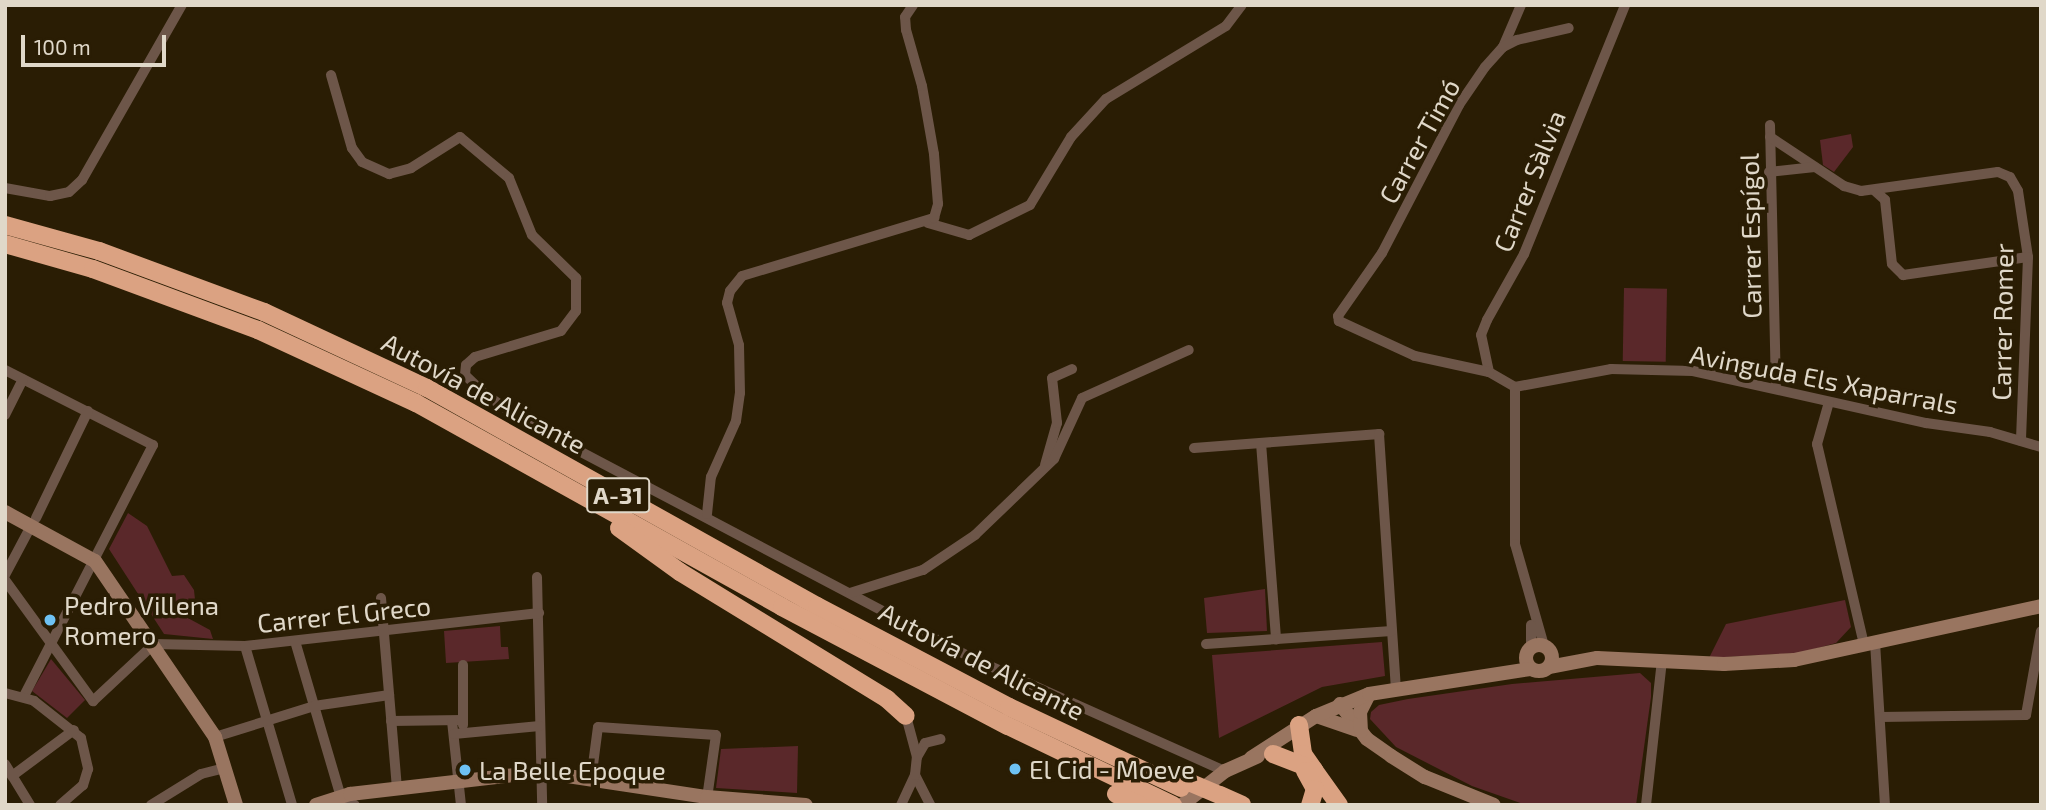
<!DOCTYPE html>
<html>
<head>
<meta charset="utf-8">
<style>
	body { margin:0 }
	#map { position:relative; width:2046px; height:810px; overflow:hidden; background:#2a1d04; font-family:"Exo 2",sans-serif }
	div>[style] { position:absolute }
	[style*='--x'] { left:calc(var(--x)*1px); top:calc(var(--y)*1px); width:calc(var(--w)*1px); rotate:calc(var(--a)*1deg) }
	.green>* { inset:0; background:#5a282a; transform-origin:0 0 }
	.street>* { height:10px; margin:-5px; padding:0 5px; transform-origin:5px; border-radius:5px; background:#6d5649 }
	.secondary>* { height:14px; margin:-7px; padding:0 7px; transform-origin:7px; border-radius:7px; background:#997560 }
	.secondary>.ring { margin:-7px; padding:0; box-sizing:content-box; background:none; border:14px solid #997560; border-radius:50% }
	.highway>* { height:18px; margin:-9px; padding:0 9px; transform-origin:9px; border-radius:9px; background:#dba282 }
	.highway-bridge>* { height:18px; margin:-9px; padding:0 9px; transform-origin:9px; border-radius:9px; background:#dba282 }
	.dots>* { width:19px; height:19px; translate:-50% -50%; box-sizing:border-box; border:4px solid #2a1d04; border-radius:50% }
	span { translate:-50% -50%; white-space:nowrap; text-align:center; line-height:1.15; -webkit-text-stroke:7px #2a1d04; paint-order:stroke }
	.shield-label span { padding:2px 5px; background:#2a1d04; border:2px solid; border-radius:5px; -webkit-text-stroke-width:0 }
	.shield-label { font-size:24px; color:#e0d8c9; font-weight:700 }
	.street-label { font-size:26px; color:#e0d8c9 }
	.poi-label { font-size:26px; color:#e0d8c9 }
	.left { translate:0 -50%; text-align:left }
	.frame { position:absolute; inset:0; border:7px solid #e0d8c9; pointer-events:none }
	.scale { position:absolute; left:21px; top:35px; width:145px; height:32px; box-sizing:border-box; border:4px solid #e0d8c9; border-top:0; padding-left:9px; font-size:21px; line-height:24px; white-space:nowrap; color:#e0d8c9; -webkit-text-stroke:5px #2a1d04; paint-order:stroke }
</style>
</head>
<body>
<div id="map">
	<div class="green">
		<div style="clip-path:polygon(1851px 134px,1853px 147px,1834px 172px,1823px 165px,1820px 140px)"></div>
		<div style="left:1624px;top:288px;width:43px;height:73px;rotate:1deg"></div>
		<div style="clip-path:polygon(128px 513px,147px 526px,172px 576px,184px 575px,194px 590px,196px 609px,186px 617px,210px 630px,213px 639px,164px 634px,109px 549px)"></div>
		<div style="clip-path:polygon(1265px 589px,1267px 631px,1207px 633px,1204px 598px)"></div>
		<div style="clip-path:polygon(1845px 600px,1851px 627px,1836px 643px,1800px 653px,1709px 658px,1726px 624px)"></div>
		<div style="clip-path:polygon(500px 626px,501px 647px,508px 647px,509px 659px,446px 663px,444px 631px)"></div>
		<div style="clip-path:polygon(1382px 642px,1385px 676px,1322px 687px,1219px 738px,1212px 655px)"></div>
		<div style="clip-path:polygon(51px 659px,85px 700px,67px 718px,32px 691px)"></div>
		<div style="clip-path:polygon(1640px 673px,1651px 683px,1651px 697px,1636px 805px,1526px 805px,1472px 786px,1396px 747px,1370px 719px,1371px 712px,1379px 705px,1408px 699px,1512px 684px)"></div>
		<div style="clip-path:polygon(798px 746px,797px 793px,716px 788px,721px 749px)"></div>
	</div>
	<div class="street">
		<div style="--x:1503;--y:47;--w:46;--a:-66.8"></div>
		<div style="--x:331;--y:75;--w:76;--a:74"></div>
		<div style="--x:352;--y:148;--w:17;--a:54"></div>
		<div style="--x:362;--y:162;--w:30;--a:24"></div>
		<div style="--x:389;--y:174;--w:23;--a:-15"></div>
		<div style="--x:411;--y:168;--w:58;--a:-32.3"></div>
		<div style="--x:460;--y:137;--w:64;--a:39.9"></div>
		<div style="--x:509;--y:178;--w:61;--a:68"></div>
		<div style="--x:532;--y:235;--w:62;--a:44.3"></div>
		<div style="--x:576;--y:278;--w:33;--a:90"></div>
		<div style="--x:576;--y:311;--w:25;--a:127"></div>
		<div style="--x:561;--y:331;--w:90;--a:163.2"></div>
		<div style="--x:475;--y:357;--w:12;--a:138"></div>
		<div style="--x:466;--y:365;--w:10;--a:96"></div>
		<div style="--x:465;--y:375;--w:28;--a:44"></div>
		<div style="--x:485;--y:394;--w:52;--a:34.9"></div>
		<div style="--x:528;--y:424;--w:502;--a:27.79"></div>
		<div style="--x:972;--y:658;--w:277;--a:24.1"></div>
		<div style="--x:1770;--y:125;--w:263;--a:88.7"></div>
		<div style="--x:1770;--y:137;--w:89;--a:33.5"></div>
		<div style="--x:1844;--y:186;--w:18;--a:16"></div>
		<div style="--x:1861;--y:191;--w:138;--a:-7.9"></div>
		<div style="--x:1998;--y:172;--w:13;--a:23"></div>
		<div style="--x:2010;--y:177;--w:16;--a:60"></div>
		<div style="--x:2018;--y:191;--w:67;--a:81.4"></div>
		<div style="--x:2028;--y:257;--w:184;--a:92.2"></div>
		<div style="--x:1769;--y:172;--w:46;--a:-6.2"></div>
		<div style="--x:5;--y:188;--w:46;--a:10.1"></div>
		<div style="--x:50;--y:196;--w:19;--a:-12"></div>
		<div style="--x:69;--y:192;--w:18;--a:-43"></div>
		<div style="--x:82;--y:180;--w:202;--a:-60.3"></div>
		<div style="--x:1874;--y:190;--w:15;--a:42"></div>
		<div style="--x:1885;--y:200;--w:64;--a:83.8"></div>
		<div style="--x:1892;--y:264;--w:16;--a:45"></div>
		<div style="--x:1903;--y:275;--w:126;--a:-8.2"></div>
		<div style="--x:928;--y:223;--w:43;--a:16.3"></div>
		<div style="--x:969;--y:235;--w:68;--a:-26.2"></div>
		<div style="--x:1030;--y:205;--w:79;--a:-58.9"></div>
		<div style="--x:1071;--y:137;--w:52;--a:-47.4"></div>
		<div style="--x:1106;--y:99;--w:140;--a:-31.3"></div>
		<div style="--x:1226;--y:26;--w:26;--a:-53"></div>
		<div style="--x:5;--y:370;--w:166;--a:26.9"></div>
		<div style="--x:153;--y:445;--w:282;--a:117.2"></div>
		<div style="--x:1489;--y:372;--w:38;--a:-102"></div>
		<div style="--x:1481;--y:335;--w:16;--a:-68"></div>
		<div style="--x:1487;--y:320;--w:76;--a:-60.7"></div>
		<div style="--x:1524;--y:254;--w:269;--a:-67.9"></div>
		<div style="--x:1515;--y:387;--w:30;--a:-150"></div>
		<div style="--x:1489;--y:372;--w:76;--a:-167.8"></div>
		<div style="--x:1415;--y:356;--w:84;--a:-155.3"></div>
		<div style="--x:1339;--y:321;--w:5;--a:-101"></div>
		<div style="--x:1338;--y:316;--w:77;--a:-55.1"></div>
		<div style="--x:1382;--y:253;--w:167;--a:-62.5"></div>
		<div style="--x:1459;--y:105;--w:46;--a:-55.6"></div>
		<div style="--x:1485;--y:67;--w:27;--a:-48"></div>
		<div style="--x:1503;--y:47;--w:16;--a:-27"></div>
		<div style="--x:1517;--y:40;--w:53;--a:-13"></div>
		<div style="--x:1515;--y:387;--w:98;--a:-10.6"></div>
		<div style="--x:1611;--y:369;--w:82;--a:1.4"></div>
		<div style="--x:1693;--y:371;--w:239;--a:12.6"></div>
		<div style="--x:1926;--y:423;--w:65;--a:8"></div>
		<div style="--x:1990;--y:432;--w:53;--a:16.4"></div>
		<div style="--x:1515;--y:387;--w:157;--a:90"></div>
		<div style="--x:1515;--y:544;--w:106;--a:74.1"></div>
		<div style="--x:1829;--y:402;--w:44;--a:105.9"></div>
		<div style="--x:1817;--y:444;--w:206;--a:76.8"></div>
		<div style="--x:5;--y:415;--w:40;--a:-63.4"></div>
		<div style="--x:1261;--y:443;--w:197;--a:85.6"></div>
		<div style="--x:1194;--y:448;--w:186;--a:-4.3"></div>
		<div style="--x:1379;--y:434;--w:254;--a:86.2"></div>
		<div style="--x:1045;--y:465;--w:44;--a:-74.1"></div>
		<div style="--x:1057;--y:423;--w:45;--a:-96.3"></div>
		<div style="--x:1052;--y:378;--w:22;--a:-24"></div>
		<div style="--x:707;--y:514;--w:37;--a:-84"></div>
		<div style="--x:711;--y:477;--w:61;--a:-65.9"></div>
		<div style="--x:736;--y:421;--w:28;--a:-82"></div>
		<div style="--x:740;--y:393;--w:48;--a:-91.2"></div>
		<div style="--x:739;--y:345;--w:44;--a:-105.9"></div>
		<div style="--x:727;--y:303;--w:12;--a:-76"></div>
		<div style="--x:730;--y:291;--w:19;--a:-51"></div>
		<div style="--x:742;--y:276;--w:201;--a:-16.8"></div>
		<div style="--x:934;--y:218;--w:15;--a:-74"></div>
		<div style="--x:938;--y:204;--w:50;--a:-94.6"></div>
		<div style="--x:934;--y:154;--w:69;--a:-100"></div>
		<div style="--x:922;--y:86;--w:58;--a:-105.9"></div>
		<div style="--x:906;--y:30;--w:13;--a:-94"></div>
		<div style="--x:905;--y:17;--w:14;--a:-56"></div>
		<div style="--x:36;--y:518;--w:119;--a:-64.1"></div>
		<div style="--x:5;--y:575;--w:55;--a:-62"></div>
		<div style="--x:537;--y:577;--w:228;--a:88.7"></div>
		<div style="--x:5;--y:580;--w:150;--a:54"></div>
		<div style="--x:93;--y:701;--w:83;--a:-43.1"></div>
		<div style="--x:154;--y:644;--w:91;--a:1.3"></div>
		<div style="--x:245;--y:646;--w:296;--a:-6.4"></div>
		<div style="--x:850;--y:593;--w:77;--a:-17.5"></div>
		<div style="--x:923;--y:570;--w:63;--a:-33.9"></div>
		<div style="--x:975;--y:535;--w:110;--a:-43.9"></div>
		<div style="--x:1054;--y:459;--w:67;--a:-65.3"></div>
		<div style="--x:1082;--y:398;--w:117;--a:-24.2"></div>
		<div style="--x:381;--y:598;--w:192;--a:85.2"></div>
		<div style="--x:295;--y:641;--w:163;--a:73.6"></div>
		<div style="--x:341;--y:797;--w:16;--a:30"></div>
		<div style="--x:1875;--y:642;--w:163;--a:86.5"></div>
		<div style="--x:1206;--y:644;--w:186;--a:-4"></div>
		<div style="--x:245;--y:646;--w:166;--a:73.5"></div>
		<div style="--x:1531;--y:648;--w:23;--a:-90"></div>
		<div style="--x:5;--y:693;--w:30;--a:15"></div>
		<div style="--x:34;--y:701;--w:60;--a:38.2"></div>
		<div style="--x:81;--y:738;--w:32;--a:77"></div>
		<div style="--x:88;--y:769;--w:17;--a:107"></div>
		<div style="--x:83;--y:785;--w:30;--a:139"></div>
		<div style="--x:1880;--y:717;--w:146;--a:-0.8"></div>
		<div style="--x:2026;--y:715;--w:85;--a:-79.9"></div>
		<div style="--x:391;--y:721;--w:71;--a:-0.8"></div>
		<div style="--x:452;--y:721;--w:84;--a:83.9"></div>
		<div style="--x:463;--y:725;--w:60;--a:-90"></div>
		<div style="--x:454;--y:734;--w:86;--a:-5.3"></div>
		<div style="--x:215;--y:737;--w:104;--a:-17.4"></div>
		<div style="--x:314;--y:706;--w:76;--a:-8.3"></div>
		<div style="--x:917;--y:757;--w:16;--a:-60"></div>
		<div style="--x:925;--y:743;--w:16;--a:-14"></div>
		<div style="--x:5;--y:764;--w:48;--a:58.6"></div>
		<div style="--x:915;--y:775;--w:34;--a:63"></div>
		<div style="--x:12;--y:776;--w:77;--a:-36.6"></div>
		<div style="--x:591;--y:780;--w:53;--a:-82.5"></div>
		<div style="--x:598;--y:727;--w:118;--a:3.9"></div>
		<div style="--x:716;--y:735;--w:71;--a:98.1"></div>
		<div style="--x:151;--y:805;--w:59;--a:-31.8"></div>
		<div style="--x:201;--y:774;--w:25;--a:-14"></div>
		<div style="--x:901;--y:805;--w:33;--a:-65"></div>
		<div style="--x:915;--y:775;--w:18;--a:-84"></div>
		<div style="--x:917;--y:757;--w:42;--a:-105"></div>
		<div style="--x:1646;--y:805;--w:146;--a:-83.7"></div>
	</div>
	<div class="secondary">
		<div style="--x:5;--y:512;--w:102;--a:28.6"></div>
		<div style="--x:95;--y:561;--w:213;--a:55.7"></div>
		<div style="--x:215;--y:737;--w:71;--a:72.8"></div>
		<div class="ring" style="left:1526px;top:645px;width:12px;height:12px"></div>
		<div style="--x:1549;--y:667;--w:49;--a:-10.6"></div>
		<div style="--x:1597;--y:658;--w:127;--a:2.7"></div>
		<div style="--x:1724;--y:664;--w:70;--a:-3.3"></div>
		<div style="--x:1794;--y:660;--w:253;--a:-12.3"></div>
		<div style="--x:1340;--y:704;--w:44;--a:52.4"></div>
		<div style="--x:1367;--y:739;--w:29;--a:35"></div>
		<div style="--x:1391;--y:756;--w:40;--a:32"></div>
		<div style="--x:1425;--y:777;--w:74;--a:22.1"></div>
		<div style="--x:1316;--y:716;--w:43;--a:18.9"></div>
		<div style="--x:1361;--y:731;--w:19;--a:-93"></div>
		<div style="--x:1360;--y:712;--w:20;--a:-63"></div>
		<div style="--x:1251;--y:758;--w:77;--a:-32.9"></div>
		<div style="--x:1316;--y:716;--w:57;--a:-22.5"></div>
		<div style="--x:1369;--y:694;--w:163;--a:-8.8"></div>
		<div style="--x:316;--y:805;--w:36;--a:-18"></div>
		<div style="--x:350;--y:794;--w:192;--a:-6.6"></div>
		<div style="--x:541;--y:772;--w:168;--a:8.6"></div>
		<div style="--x:707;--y:797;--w:99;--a:4.6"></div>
		<div style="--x:1182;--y:805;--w:55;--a:-38.3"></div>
		<div style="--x:1225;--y:771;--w:36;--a:-24"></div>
	</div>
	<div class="highway">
		<div style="--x:5;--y:225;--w:98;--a:15.5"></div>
		<div style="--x:99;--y:251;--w:176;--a:20.3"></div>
		<div style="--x:264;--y:312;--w:180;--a:25"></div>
		<div style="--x:427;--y:388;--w:447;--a:29.2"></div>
		<div style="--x:817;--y:606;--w:217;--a:27.7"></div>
		<div style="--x:1009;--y:707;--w:190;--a:25.2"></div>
		<div style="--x:5;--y:244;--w:91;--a:15.9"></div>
		<div style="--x:93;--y:269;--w:176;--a:20.3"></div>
		<div style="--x:258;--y:330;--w:174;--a:24.8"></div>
		<div style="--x:416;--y:403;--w:419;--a:29.1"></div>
		<div style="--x:782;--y:607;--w:255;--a:27.8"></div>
		<div style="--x:1008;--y:726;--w:183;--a:25.6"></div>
		<div style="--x:619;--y:528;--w:75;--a:35.8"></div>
		<div style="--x:680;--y:572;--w:243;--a:31.5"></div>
		<div style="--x:887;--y:699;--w:25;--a:42"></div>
		<div style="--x:1299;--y:725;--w:29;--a:82"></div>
		<div style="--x:1303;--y:754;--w:19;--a:55"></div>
		<div style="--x:1273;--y:754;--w:44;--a:21.3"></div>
		<div style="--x:1314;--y:770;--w:43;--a:54.5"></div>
		<div style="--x:1305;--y:771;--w:21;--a:61"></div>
		<div style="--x:1315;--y:789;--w:17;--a:107"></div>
		<div style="--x:1116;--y:794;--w:26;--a:25"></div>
		<div style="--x:1220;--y:795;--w:24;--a:24"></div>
	</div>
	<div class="highway-bridge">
		<div style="--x:1184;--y:780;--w:39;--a:23"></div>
	</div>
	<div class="dots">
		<div style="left:50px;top:620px;background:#6ec2f4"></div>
		<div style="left:1015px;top:769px;background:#6ec2f4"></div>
		<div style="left:465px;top:770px;background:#6ec2f4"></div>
	</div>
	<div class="shield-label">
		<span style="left:618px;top:495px">A-31</span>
	</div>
	<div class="street-label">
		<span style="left:1419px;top:141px;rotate:-61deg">Carrer Timó</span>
		<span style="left:1529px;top:181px;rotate:-68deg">Carrer Sàlvia</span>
		<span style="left:1750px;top:236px;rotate:-91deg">Carrer Espígol</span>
		<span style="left:2002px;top:322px;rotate:-89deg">Carrer Romer</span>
		<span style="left:1824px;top:379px;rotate:11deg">Avinguda Els Xaparrals</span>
		<span style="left:484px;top:393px;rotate:28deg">Autovía de Alicante</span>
		<span style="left:344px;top:614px;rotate:-6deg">Carrer El Greco</span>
		<span style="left:982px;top:661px;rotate:27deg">Autovía de Alicante</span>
	</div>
	<div class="poi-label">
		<span class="left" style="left:64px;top:620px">Pedro Villena<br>Romero</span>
		<span class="left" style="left:1029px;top:769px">El Cid - Moeve</span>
		<span class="left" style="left:479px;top:770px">La Belle Epoque</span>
	</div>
	<div class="frame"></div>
	<div class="scale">100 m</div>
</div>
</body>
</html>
